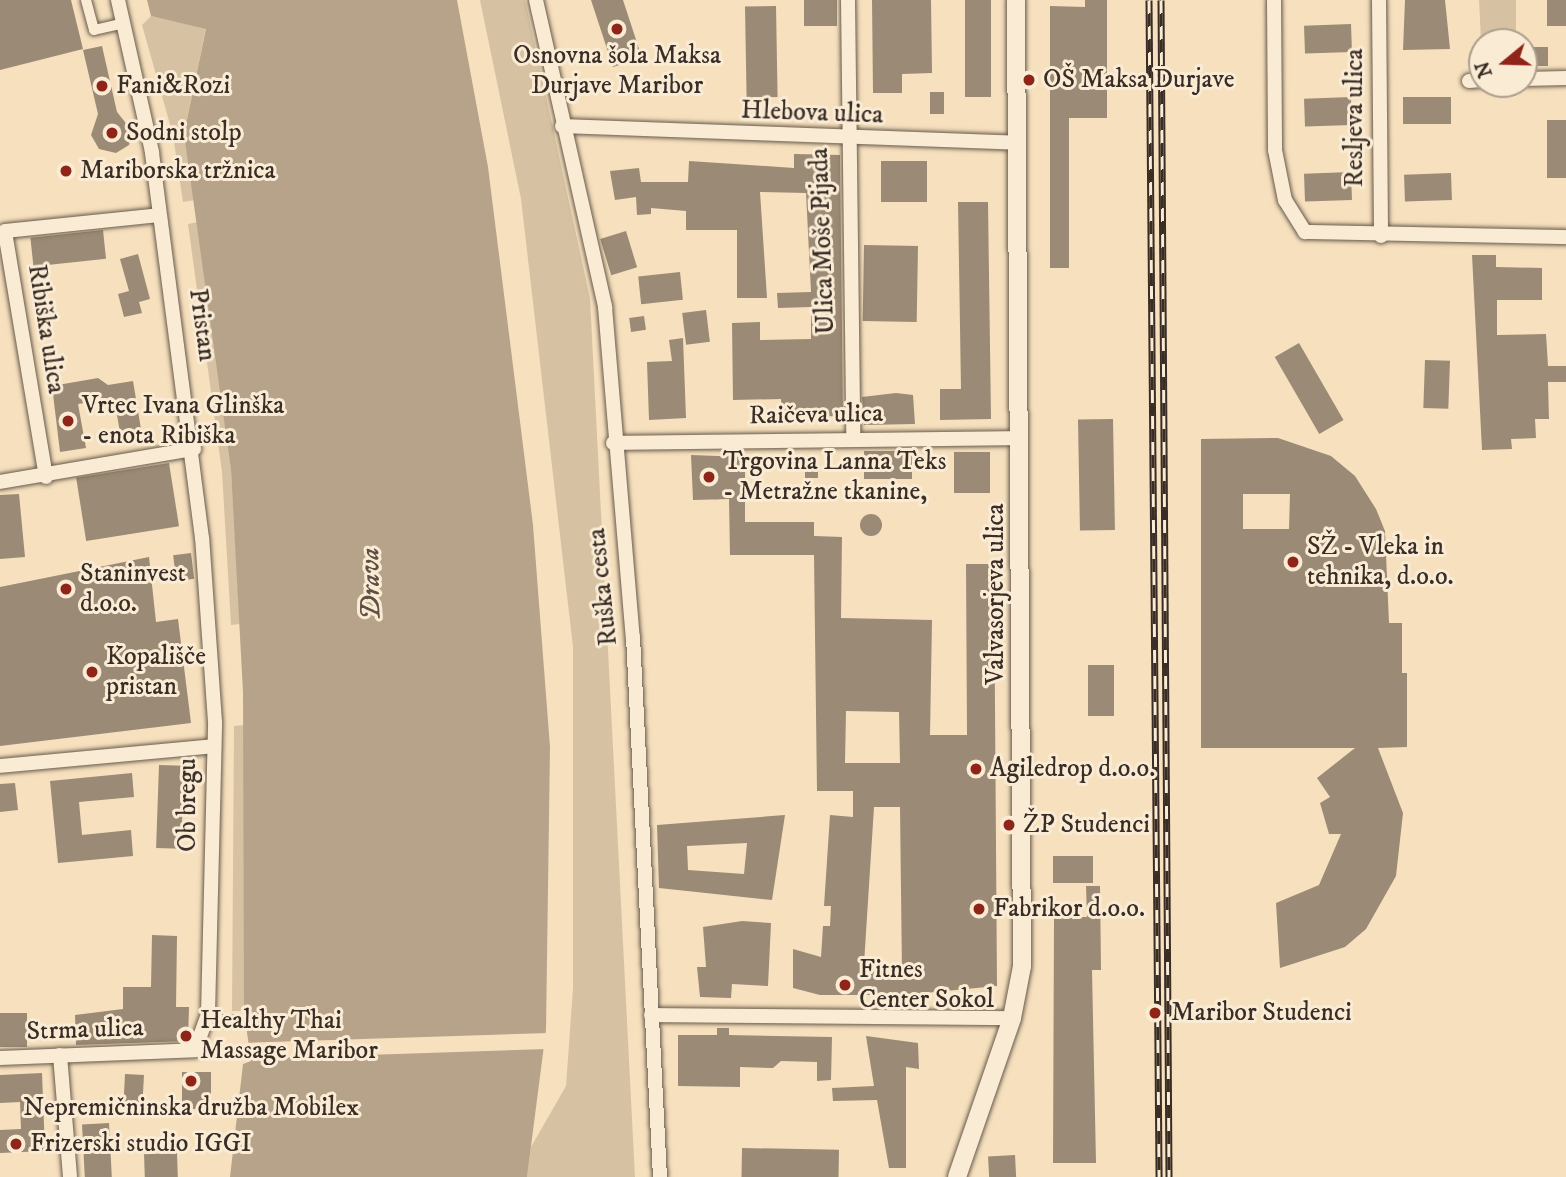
<!DOCTYPE html>
<html>
<head>
<meta charset="utf-8">
<style>
	body { margin:0 }
	#map { position:relative; width:1566px; height:1177px; overflow:hidden; background:#f6e0bd; font-family:"IM FELL DW Pica",serif }
	div>[style] { position:absolute }
	[style*='--x'] { left:calc(var(--x)*1px); top:calc(var(--y)*1px); width:calc(var(--w)*1px); rotate:calc(var(--a)*1deg) }
	.green>* { inset:0; background:#d6c2a3 }
	.water>* { inset:0; background:#b6a38a }
	.pier>* { inset:0; background:#f6e0bd }
	.building>* { inset:0; background:#9b8a75; transform-origin:0 0 }
	.round { border-radius:50% }
	.roads { filter:drop-shadow(0 0 2px #685a4c) drop-shadow(0 0 2px #685a4c) }
	.pedestrian>* { height:10px; margin:-5px; padding:0 5px; transform-origin:5px; border-radius:5px; background:#f9ebd4 }
	.minor>* { height:14px; margin:-7px; padding:0 7px; transform-origin:7px; border-radius:7px; background:#f9ebd4 }
	.tertiary>* { height:18px; margin:-9px; padding:0 9px; transform-origin:9px; border-radius:9px; background:#f9ebd4 }
	.rail>* { height:7px; margin-top:-3.5px; transform-origin:0; background:repeating-linear-gradient(90deg,#f9ebd4 0 13px,#392d26 0 26px); box-sizing:border-box; border-block:2px solid #392d26 }
	.dots>* { width:19px; height:19px; translate:-50% -50%; box-sizing:border-box; border:4px solid #f9ebd4; border-radius:50% }
	span { translate:-50% -50%; white-space:nowrap; text-align:center; line-height:1.15; -webkit-text-stroke:6px #f9ebd4; paint-order:stroke }
	.poi-label { font-size:26px; color:#392d26 }
	.left { translate:0 -50%; text-align:left }
	.street-label { font-size:26px; color:#392d26 }
	.water-label { font-size:28px; color:#5e5044; font-style:italic }
	.north { position:absolute; left:1468px; top:28px; width:70px; height:70px; box-sizing:border-box; background:#f9ebd4; border:2px solid #ac9f8e; border-radius:50%; rotate:251deg; font-size:19px; font-weight:700; line-height:28px; text-align:center; color:#392d26 }
	.north::after { content:''; display:block; margin:auto; width:24px; height:32px; background:#8f2418; clip-path:polygon(50% 0,100% 100%,50% 72%,0 100%) }
</style>
</head>
<body>
<div id="map">
	<div class="green">
		<div style="clip-path:polygon(480px 0,525px 0,590px 298px,635px 1177px,527px 1177px,531px 1147px,566px 1086px,573px 988px,573px 647px,521px 199px)"></div>
		<div style="clip-path:polygon(1479px 0,1516px 0,1516px 42px,1482px 42px,1482px 60px)"></div>
		<div style="clip-path:polygon(151px 16px,206px 28px,184px 134px,195px 200px,183px 202px,173px 135px,142px 25px)"></div>
		<div style="clip-path:polygon(198px 222px,231px 470px,240px 624px,231px 625px,222px 472px,188px 224px)"></div>
		<div style="clip-path:polygon(244px 725px,244px 1011px,232px 1011px,234px 726px)"></div>
	</div>
	<div class="water">
		<div style="clip-path:polygon(147px 0,457px 0,488px 167px,533px 525px,550px 747px,546px 1030px,527px 1177px,230px 1177px,243px 1064px,251px 1061px,244px 1011px,243px 692px,231px 470px,184px 134px,206px 29px,151px 16px)"></div>
	</div>
	<div class="pier">
		<div style="clip-path:polygon(549px 1033px,547px 1049px,247px 1059px,247px 1046px,241px 1043px)"></div>
	</div>
	<div class="building">
		<div style="clip-path:polygon(0 0,71px 0,83px 49px,0 70px)"></div>
		<div style="clip-path:polygon(591px 0,623px 0,642px 58px,613px 67px)"></div>
		<div style="left:804px;top:0;width:33px;height:26px"></div>
		<div style="clip-path:polygon(872px 0,931px 0,932px 73px,902px 74px,902px 93px,873px 93px)"></div>
		<div style="left:965px;top:0;width:26px;height:97px"></div>
		<div style="clip-path:polygon(1085px 0,1107px 0,1107px 118px,1069px 118px,1069px 268px,1050px 268px,1050px 6px,1085px 7px)"></div>
		<div style="clip-path:polygon(1405px 0,1445px 0,1450px 49px,1403px 50px)"></div>
		<div style="left:1547px;top:0;width:19px;height:26px"></div>
		<div style="left:776px;top:6px;width:91px;height:31px;rotate:89deg"></div>
		<div style="left:1351px;top:24px;width:28px;height:47px;rotate:88deg"></div>
		<div style="clip-path:polygon(102px 46px,117px 112px,133px 132px,129px 145px,116px 153px,99px 149px,91px 135px,98px 114px,83px 50px)"></div>
		<div style="left:1531px;top:47px;width:17px;height:19px"></div>
		<div style="left:930px;top:92px;width:14px;height:22px"></div>
		<div style="left:1351px;top:97px;width:28px;height:47px;rotate:88deg"></div>
		<div style="left:1451px;top:97px;width:27px;height:48px;rotate:90deg"></div>
		<div style="left:1547px;top:120px;width:19px;height:58px"></div>
		<div style="clip-path:polygon(794px 154px,840px 155px,843px 417px,782px 413px,781px 399px,733px 400px,732px 323px,760px 322px,760px 340px,811px 339px,811px 307px,778px 308px,777px 293px,811px 292px,806px 193px,760px 192px,767px 298px,737px 298px,737px 230px,686px 230px,686px 211px,651px 208px,651px 214px,637px 215px,636px 197px,615px 200px,612px 183px,610px 171px,639px 168px,641px 182px,688px 182px,689px 161px,794px 168px)"></div>
		<div style="left:881px;top:161px;width:46px;height:41px"></div>
		<div style="left:1351px;top:172px;width:28px;height:47px;rotate:88deg"></div>
		<div style="left:1451px;top:173px;width:27px;height:47px;rotate:88deg"></div>
		<div style="clip-path:polygon(958px 202px,988px 202px,991px 419px,940px 420px,940px 389px,961px 389px)"></div>
		<div style="left:103px;top:230px;width:29px;height:73px;rotate:84deg"></div>
		<div style="left:626px;top:231px;width:38px;height:27px;rotate:73deg"></div>
		<div style="left:918px;top:246px;width:76px;height:54px;rotate:91deg"></div>
		<div style="clip-path:polygon(138px 254px,150px 299px,139px 302px,142px 313px,124px 317px,118px 294px,129px 291px,120px 259px)"></div>
		<div style="clip-path:polygon(1472px 255px,1496px 255px,1496px 267px,1542px 268px,1542px 300px,1497px 300px,1497px 335px,1546px 334px,1548px 366px,1566px 366px,1566px 382px,1548px 382px,1549px 419px,1535px 419px,1536px 438px,1511px 439px,1512px 449px,1482px 450px)"></div>
		<div style="left:680px;top:272px;width:28px;height:42px;rotate:84deg"></div>
		<div style="left:706px;top:310px;width:32px;height:24px;rotate:83deg"></div>
		<div style="left:644px;top:316px;width:14px;height:15px;rotate:82deg"></div>
		<div style="clip-path:polygon(683px 338px,686px 418px,649px 420px,647px 362px,672px 361px,669px 340px)"></div>
		<div style="left:1299px;top:343px;width:89px;height:28px;rotate:60deg"></div>
		<div style="left:1425px;top:360px;width:25px;height:48px;rotate:2deg"></div>
		<div style="clip-path:polygon(98px 378px,108px 385px,133px 381px,142px 435px,121px 438px,114px 398px,78px 404px,86px 448px,60px 452px,52px 386px)"></div>
		<div style="clip-path:polygon(896px 393px,913px 395px,915px 424px,864px 425px,862px 397px)"></div>
		<div style="left:1113px;top:419px;width:111px;height:35px;rotate:89deg"></div>
		<div style="clip-path:polygon(evenodd,1278px 438px,1331px 456px,1355px 476px,1376px 509px,1385px 531px,1389px 623px,1402px 623px,1402px 673px,1407px 673px,1407px 747px,1378px 748px,1403px 813px,1396px 876px,1366px 929px,1345px 947px,1280px 968px,1276px 903px,1319px 885px,1341px 834px,1329px 834px,1320px 803px,1330px 797px,1317px 778px,1355px 748px,1201px 748px,1201px 439px,1278px 438px,1243px 494px,1290px 494px,1289px 529px,1243px 529px,1243px 494px)"></div>
		<div style="left:864px;top:451px;width:48px;height:28px"></div>
		<div style="left:990px;top:452px;width:41px;height:36px;rotate:90deg"></div>
		<div style="clip-path:polygon(evenodd,691px 455px,745px 457px,745px 522px,814px 522px,814px 536px,842px 537px,841px 618px,932px 620px,930px 735px,967px 735px,966px 564px,994px 564px,997px 986px,904px 995px,820px 995px,793px 988px,793px 949px,821px 957px,823px 926px,830px 926px,831px 906px,824px 906px,830px 815px,853px 817px,853px 791px,817px 791px,814px 555px,730px 555px,729px 499px,693px 500px,691px 455px,846px 711px,899px 712px,900px 763px,845px 763px,846px 711px,691px 455px,874px 807px,900px 807px,902px 974px,874px 974px,874px 964px,864px 964px,874px 807px)"></div>
		<div style="left:805px;top:462px;width:13px;height:16px"></div>
		<div style="left:169px;top:463px;width:64px;height:94px;rotate:81deg"></div>
		<div style="clip-path:polygon(19px 494px,25px 557px,0 559px,0 495px)"></div>
		<div class="round" style="left:860px;top:514px;width:22px;height:22px"></div>
		<div style="left:191px;top:553px;width:26px;height:18px;rotate:83deg"></div>
		<div style="clip-path:polygon(149px 557px,156px 622px,178px 619px,191px 723px,0 746px,0 587px)"></div>
		<div style="left:1088px;top:665px;width:26px;height:51px"></div>
		<div style="left:159px;top:765px;width:25px;height:83px;rotate:2deg"></div>
		<div style="clip-path:polygon(132px 773px,134px 797px,79px 802px,82px 835px,131px 830px,133px 856px,58px 863px,50px 781px)"></div>
		<div style="clip-path:polygon(15px 783px,18px 810px,0 812px,0 784px)"></div>
		<div style="clip-path:polygon(evenodd,785px 815px,772px 900px,659px 888px,657px 825px,785px 815px,747px 843px,744px 874px,688px 870px,687px 846px,747px 843px)"></div>
		<div style="left:1093px;top:856px;width:27px;height:40px;rotate:90deg"></div>
		<div style="clip-path:polygon(1086px 886px,1100px 886px,1101px 970px,1092px 970px,1096px 1163px,1053px 1163px,1054px 917px,1087px 917px)"></div>
		<div style="clip-path:polygon(742px 921px,771px 923px,768px 986px,732px 984px,731px 998px,700px 997px,697px 967px,706px 967px,703px 927px)"></div>
		<div style="clip-path:polygon(152px 935px,177px 936px,176px 1007px,189px 1007px,188px 1041px,76px 1045px,75px 1015px,123px 1009px,123px 987px,151px 987px)"></div>
		<div style="left:0;top:1013px;width:27px;height:34px"></div>
		<div style="left:222px;top:1014px;width:18px;height:16px"></div>
		<div style="clip-path:polygon(717px 1028px,729px 1028px,729px 1035px,832px 1037px,831px 1080px,817px 1081px,817px 1062px,781px 1061px,773px 1068px,740px 1067px,740px 1087px,678px 1086px,678px 1035px,717px 1035px)"></div>
		<div style="clip-path:polygon(866px 1036px,918px 1043px,919px 1069px,906px 1067px,906px 1168px,889px 1168px,877px 1100px,833px 1101px,832px 1088px,874px 1086px)"></div>
		<div style="left:182px;top:1072px;width:29px;height:37px"></div>
		<div style="clip-path:polygon(42px 1073px,45px 1151px,0 1153px,0 1130px,21px 1129px,20px 1102px,0 1103px,0 1075px)"></div>
		<div style="left:125px;top:1074px;width:19px;height:41px;rotate:3deg"></div>
		<div style="left:109px;top:1123px;width:54px;height:27px;rotate:87deg"></div>
		<div style="left:742px;top:1148px;width:97px;height:29px;rotate:1deg"></div>
		<div style="left:177px;top:1153px;width:24px;height:33px;rotate:88deg"></div>
		<div style="left:1015px;top:1155px;width:22px;height:27px;rotate:87deg"></div>
	</div>
	<div class="roads">
		<div class="pedestrian">
			<div style="--x:86;--y:0;--w:31;--a:75"></div>
			<div style="--x:94;--y:30;--w:31;--a:-13"></div>
		</div>
		<div class="minor">
			<div style="--x:536;--y:0;--w:315;--a:77.3"></div>
			<div style="--x:605;--y:307;--w:331;--a:85.2"></div>
			<div style="--x:633;--y:637;--w:541;--a:87.14"></div>
			<div style="--x:848;--y:0;--w:438;--a:89.3"></div>
			<div style="--x:1274;--y:0;--w:150;--a:89.6"></div>
			<div style="--x:1275;--y:150;--w:51;--a:78.7"></div>
			<div style="--x:1285;--y:200;--w:38;--a:58"></div>
			<div style="--x:1305;--y:232;--w:261;--a:1.1"></div>
			<div style="--x:1379;--y:0;--w:236;--a:89.5"></div>
			<div style="--x:1524;--y:79;--w:42;--a:-1.4"></div>
			<div style="--x:1469;--y:81;--w:13;--a:-4"></div>
			<div style="--x:562;--y:126;--w:456;--a:2.1"></div>
			<div style="--x:613;--y:443;--w:408;--a:-0.7"></div>
			<div style="--x:46;--y:477;--w:249;--a:-99.5"></div>
			<div style="--x:5;--y:231;--w:155;--a:-5.9"></div>
			<div style="--x:0;--y:482;--w:197;--a:-9.7"></div>
			<div style="--x:0;--y:766;--w:215;--a:-5.3"></div>
			<div style="--x:651;--y:1015;--w:361;--a:0.5"></div>
			<div style="--x:60;--y:1055;--w:122;--a:85.3"></div>
			<div style="--x:0;--y:1058;--w:195;--a:-2.3"></div>
			<div style="--x:195;--y:1050;--w:38;--a:-70"></div>
			<div style="--x:208;--y:1014;--w:292;--a:-88.6"></div>
			<div style="--x:215;--y:722;--w:184;--a:-94"></div>
			<div style="--x:202;--y:538;--w:389;--a:-97.4"></div>
			<div style="--x:152;--y:152;--w:156;--a:-102.6"></div>
		</div>
		<div class="tertiary">
			<div style="--x:957;--y:1177;--w:168;--a:-70.9"></div>
			<div style="--x:1012;--y:1018;--w:53;--a:-79.1"></div>
			<div style="--x:1022;--y:966;--w:966;--a:-90.36"></div>
		</div>
	</div>
	<div class="rail">
		<div style="--x:1149;--y:0;--w:1177;--a:89.51"></div>
		<div style="--x:1161;--y:0;--w:1177;--a:89.61"></div>
	</div>
	<div class="dots">
		<div style="left:617px;top:29px;background:#8f2418"></div>
		<div style="left:1029px;top:80px;background:#8f2418"></div>
		<div style="left:102px;top:86px;background:#8f2418"></div>
		<div style="left:112px;top:133px;background:#8f2418"></div>
		<div style="left:66px;top:171px;background:#8f2418"></div>
		<div style="left:68px;top:421px;background:#8f2418"></div>
		<div style="left:709px;top:477px;background:#8f2418"></div>
		<div style="left:1293px;top:562px;background:#8f2418"></div>
		<div style="left:66px;top:589px;background:#8f2418"></div>
		<div style="left:92px;top:672px;background:#8f2418"></div>
		<div style="left:976px;top:769px;background:#8f2418"></div>
		<div style="left:1009px;top:825px;background:#8f2418"></div>
		<div style="left:979px;top:909px;background:#8f2418"></div>
		<div style="left:845px;top:985px;background:#8f2418"></div>
		<div style="left:1155px;top:1013px;background:#8f2418"></div>
		<div style="left:186px;top:1036px;background:#8f2418"></div>
		<div style="left:191px;top:1081px;background:#8f2418"></div>
		<div style="left:16px;top:1144px;background:#8f2418"></div>
	</div>
	<div class="poi-label">
		<span style="left:617px;top:71px">Osnovna šola Maksa<br>Durjave Maribor</span>
		<span class="left" style="left:1043px;top:80px">OŠ Maksa Durjave</span>
		<span class="left" style="left:116px;top:86px">Fani&amp;Rozi</span>
		<span class="left" style="left:126px;top:133px">Sodni stolp</span>
		<span class="left" style="left:80px;top:171px">Mariborska tržnica</span>
		<span class="left" style="left:82px;top:421px">Vrtec Ivana Glinška<br>- enota Ribiška</span>
		<span class="left" style="left:723px;top:477px">Trgovina Lanna Teks<br>- Metražne tkanine,</span>
		<span class="left" style="left:1307px;top:562px">SŽ - Vleka in<br>tehnika, d.o.o.</span>
		<span class="left" style="left:80px;top:589px">Staninvest<br>d.o.o.</span>
		<span class="left" style="left:106px;top:672px">Kopališče<br>pristan</span>
		<span class="left" style="left:990px;top:769px">Agiledrop d.o.o.</span>
		<span class="left" style="left:1023px;top:825px">ŽP Studenci</span>
		<span class="left" style="left:993px;top:909px">Fabrikor d.o.o.</span>
		<span class="left" style="left:859px;top:985px">Fitnes<br>Center Sokol</span>
		<span class="left" style="left:1171px;top:1013px">Maribor Studenci</span>
		<span class="left" style="left:200px;top:1036px">Healthy Thai<br>Massage Maribor</span>
		<span style="left:191px;top:1108px">Nepremičninska družba Mobilex</span>
		<span class="left" style="left:30px;top:1144px">Frizerski studio IGGI</span>
	</div>
	<div class="street-label">
		<span style="left:812px;top:113px;rotate:2deg">Hlebova ulica</span>
		<span style="left:1355px;top:118px;rotate:-90deg">Resljeva ulica</span>
		<span style="left:823px;top:241px;rotate:-92deg">Ulica Moše Pijada</span>
		<span style="left:202px;top:325px;rotate:82deg">Pristan</span>
		<span style="left:46px;top:329px;rotate:81deg">Ribiška ulica</span>
		<span style="left:816px;top:415px;rotate:-1deg">Raičeva ulica</span>
		<span style="left:603px;top:587px;rotate:-96deg">Ruška cesta</span>
		<span style="left:996px;top:594px;rotate:-90deg">Valvasorjeva ulica</span>
		<span style="left:188px;top:805px;rotate:-90deg">Ob bregu</span>
		<span style="left:85px;top:1030px;rotate:-2deg">Strma ulica</span>
	</div>
	<div class="water-label">
		<span style="left:371px;top:584px;rotate:-91deg">Drava</span>
	</div>
	<div class="north">N</div>
</div>
</body>
</html>
